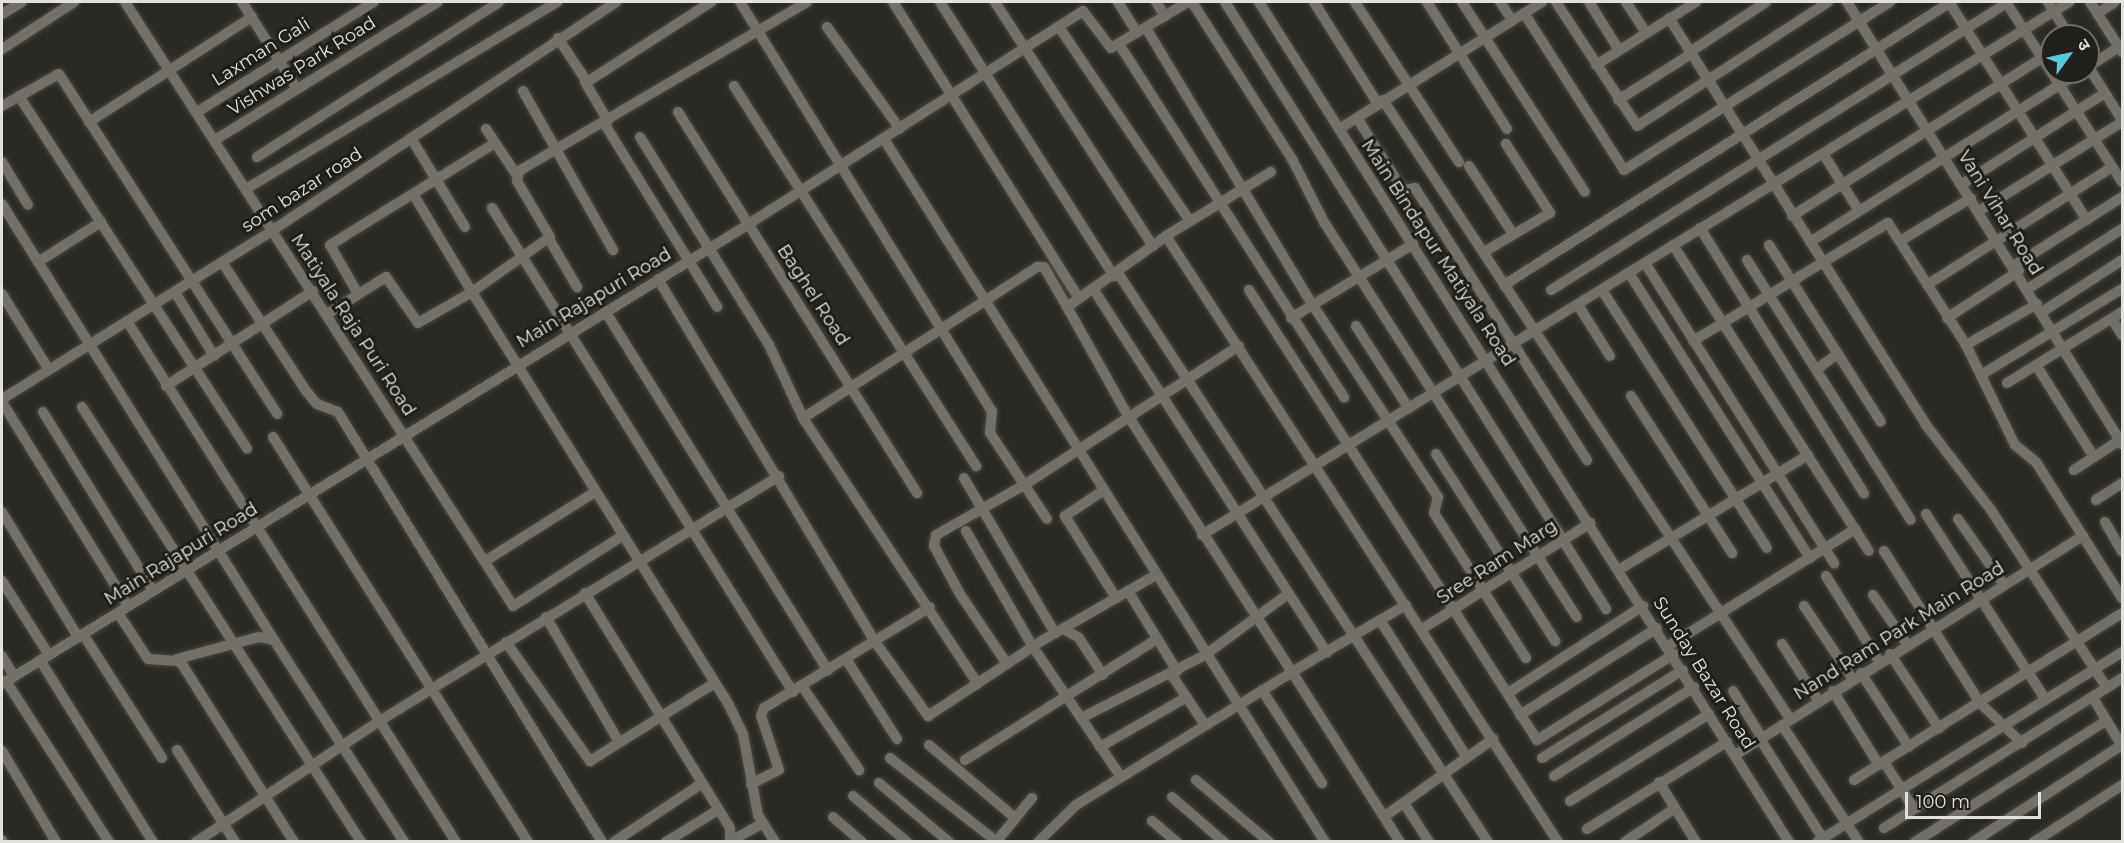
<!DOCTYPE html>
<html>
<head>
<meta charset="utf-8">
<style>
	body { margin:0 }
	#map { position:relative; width:2124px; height:843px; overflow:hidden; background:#2b2923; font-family:Montserrat,"Noto Sans Devanagari",sans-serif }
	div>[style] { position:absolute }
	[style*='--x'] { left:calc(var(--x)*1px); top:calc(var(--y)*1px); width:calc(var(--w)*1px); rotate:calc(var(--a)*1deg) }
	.roads { filter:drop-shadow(0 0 2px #494742) drop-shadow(0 0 2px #494742) }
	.minor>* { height:10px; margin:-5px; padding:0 5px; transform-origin:5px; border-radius:5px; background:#727069 }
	span { translate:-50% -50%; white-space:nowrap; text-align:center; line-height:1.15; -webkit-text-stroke:6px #211f19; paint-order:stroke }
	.street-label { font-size:18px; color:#e3e1dd }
	.frame { position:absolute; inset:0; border:3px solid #e3e1dd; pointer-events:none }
	.north { position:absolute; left:2040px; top:24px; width:60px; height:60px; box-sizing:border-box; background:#211f19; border:2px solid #6f6d67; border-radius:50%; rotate:57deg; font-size:16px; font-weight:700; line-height:24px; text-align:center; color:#e3e1dd }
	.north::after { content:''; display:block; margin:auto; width:21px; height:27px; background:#52ccd6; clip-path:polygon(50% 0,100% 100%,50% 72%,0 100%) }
	.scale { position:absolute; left:1905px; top:792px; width:136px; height:27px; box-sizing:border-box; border:3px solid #e3e1dd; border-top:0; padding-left:8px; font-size:18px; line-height:21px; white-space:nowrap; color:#e3e1dd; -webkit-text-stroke:4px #211f19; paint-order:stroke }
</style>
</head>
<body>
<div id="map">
	<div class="roads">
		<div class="minor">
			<div style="--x:125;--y:2;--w:718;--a:57.28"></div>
			<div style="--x:513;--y:606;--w:130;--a:-32.7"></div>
			<div style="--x:242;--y:2;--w:103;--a:57.7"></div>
			<div style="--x:740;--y:2;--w:480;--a:58.4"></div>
			<div style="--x:992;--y:411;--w:22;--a:95"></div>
			<div style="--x:990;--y:433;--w:103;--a:56.5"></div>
			<div style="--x:893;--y:2;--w:350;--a:57.9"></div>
			<div style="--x:940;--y:2;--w:325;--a:57.6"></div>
			<div style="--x:995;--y:2;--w:291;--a:57.1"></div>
			<div style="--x:1118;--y:2;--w:36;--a:58"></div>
			<div style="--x:1156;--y:2;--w:17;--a:57"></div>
			<div style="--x:1192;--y:2;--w:186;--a:57.5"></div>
			<div style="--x:1292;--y:159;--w:71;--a:63.1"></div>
			<div style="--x:1324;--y:222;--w:469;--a:57.4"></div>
			<div style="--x:1225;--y:2;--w:717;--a:57.88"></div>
			<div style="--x:1259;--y:2;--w:993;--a:57.75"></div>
			<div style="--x:1314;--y:2;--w:120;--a:57.9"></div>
			<div style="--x:1355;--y:2;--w:191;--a:57"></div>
			<div style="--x:1427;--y:2;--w:150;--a:57.8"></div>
			<div style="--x:1462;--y:2;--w:226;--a:57.1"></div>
			<div style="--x:1500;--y:2;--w:22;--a:56"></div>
			<div style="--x:1556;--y:2;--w:148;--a:56.8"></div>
			<div style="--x:1637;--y:126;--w:228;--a:-33"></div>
			<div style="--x:1589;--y:2;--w:57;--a:58"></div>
			<div style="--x:1626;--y:2;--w:37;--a:57"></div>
			<div style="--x:1847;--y:2;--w:521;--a:58.11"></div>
			<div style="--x:1949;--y:2;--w:258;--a:57.7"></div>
			<div style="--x:2006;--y:2;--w:214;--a:57.2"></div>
			<div style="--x:2048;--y:2;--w:40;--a:58"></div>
			<div style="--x:2090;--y:2;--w:59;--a:57.4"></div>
			<div style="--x:1524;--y:13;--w:186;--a:57.5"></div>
			<div style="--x:1624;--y:170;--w:315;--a:-32.3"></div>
			<div style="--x:2098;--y:13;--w:20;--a:-33"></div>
			<div style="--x:2;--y:14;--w:23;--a:-31"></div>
			<div style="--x:1669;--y:18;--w:481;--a:57.7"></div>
			<div style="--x:1926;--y:425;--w:107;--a:52.6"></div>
			<div style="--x:1991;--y:510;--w:212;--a:56.9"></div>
			<div style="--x:827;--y:27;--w:125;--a:54.4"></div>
			<div style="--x:1059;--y:27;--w:234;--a:56"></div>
			<div style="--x:1146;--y:28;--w:309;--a:59"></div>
			<div style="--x:1305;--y:293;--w:244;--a:56.9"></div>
			<div style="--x:1438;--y:497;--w:16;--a:104"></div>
			<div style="--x:1434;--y:513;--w:172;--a:57.6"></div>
			<div style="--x:558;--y:38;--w:53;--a:56.6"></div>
			<div style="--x:587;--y:82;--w:148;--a:-32.8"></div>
			<div style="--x:1119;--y:44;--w:419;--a:57.5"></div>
			<div style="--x:2;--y:49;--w:86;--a:-33.1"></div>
			<div style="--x:1690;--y:52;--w:91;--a:-33.3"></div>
			<div style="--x:1596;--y:65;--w:118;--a:-32.2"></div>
			<div style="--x:2088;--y:66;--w:64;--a:57.8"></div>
			<div style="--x:2088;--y:67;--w:40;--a:-32.9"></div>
			<div style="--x:585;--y:82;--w:45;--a:59.5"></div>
			<div style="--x:734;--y:86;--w:451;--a:57.5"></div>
			<div style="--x:523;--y:91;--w:183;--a:60.5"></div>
			<div style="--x:19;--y:96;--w:420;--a:57.1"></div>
			<div style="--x:1383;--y:100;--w:741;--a:56.67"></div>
			<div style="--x:1618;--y:100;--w:86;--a:-32.2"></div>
			<div style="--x:2;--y:106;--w:65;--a:-29.3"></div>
			<div style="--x:59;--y:74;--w:404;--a:57.3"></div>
			<div style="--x:197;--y:112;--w:208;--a:-31.9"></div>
			<div style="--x:678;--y:112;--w:450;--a:57.9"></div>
			<div style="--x:1357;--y:118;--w:85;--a:57.4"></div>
			<div style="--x:1403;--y:190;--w:12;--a:-9"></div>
			<div style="--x:1415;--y:188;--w:322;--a:57.7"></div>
			<div style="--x:89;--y:122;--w:194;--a:-32.8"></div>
			<div style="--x:604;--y:123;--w:216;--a:58.4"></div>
			<div style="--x:486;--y:129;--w:54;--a:56.3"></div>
			<div style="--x:1339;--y:129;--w:239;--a:-32"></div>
			<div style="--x:640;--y:137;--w:245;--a:58.2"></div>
			<div style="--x:769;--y:345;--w:81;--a:65"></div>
			<div style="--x:803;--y:418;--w:318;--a:56.7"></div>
			<div style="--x:411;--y:138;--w:104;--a:58.8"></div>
			<div style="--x:884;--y:139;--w:830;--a:57.9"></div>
			<div style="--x:215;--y:140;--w:262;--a:-31.8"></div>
			<div style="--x:1824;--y:155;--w:66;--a:58"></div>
			<div style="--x:257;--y:157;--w:287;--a:-32.6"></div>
			<div style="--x:2;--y:162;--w:50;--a:58.8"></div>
			<div style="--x:1469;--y:166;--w:81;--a:57.1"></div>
			<div style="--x:1962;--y:184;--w:169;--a:-32.5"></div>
			<div style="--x:246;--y:189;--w:363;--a:-31"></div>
			<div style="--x:2;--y:204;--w:514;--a:58.04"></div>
			<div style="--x:492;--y:208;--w:570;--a:58.12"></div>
			<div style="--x:1979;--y:211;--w:168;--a:-31.9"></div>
			<div style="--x:1792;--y:216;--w:296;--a:-32.3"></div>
			<div style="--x:1700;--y:228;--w:312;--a:58.3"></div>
			<div style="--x:1166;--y:236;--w:722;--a:57.1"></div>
			<div style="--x:549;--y:239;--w:56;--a:59.7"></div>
			<div style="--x:1900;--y:241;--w:83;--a:-31.2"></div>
			<div style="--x:1810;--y:242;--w:319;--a:-32.2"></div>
			<div style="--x:1673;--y:245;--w:363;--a:57.4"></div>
			<div style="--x:1769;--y:245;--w:209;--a:57.7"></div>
			<div style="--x:1484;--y:252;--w:77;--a:-30.6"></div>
			<div style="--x:1550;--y:213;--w:82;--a:-122.5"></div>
			<div style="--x:1747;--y:260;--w:307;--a:57.8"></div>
			<div style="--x:38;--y:262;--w:75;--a:-32.4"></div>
			<div style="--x:222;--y:262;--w:154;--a:56.9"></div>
			<div style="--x:306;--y:391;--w:17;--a:50"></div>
			<div style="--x:317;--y:404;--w:22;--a:21"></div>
			<div style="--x:338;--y:412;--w:505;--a:58.45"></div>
			<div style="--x:1645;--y:263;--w:355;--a:57.8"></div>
			<div style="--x:2015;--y:265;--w:127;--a:-32.4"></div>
			<div style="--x:1118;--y:273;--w:679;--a:56.97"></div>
			<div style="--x:1629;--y:273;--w:338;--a:57.6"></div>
			<div style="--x:658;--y:279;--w:424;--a:59.1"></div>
			<div style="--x:876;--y:643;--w:90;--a:54.5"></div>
			<div style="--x:928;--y:716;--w:138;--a:-33.5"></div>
			<div style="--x:1043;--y:640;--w:130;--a:-29.9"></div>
			<div style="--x:1504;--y:285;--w:529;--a:-32.34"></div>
			<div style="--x:1927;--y:285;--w:219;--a:-32.5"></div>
			<div style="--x:2029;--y:288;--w:110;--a:-32.4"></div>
			<div style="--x:1094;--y:290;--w:431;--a:57.3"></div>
			<div style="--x:1249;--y:290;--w:534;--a:57.38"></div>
			<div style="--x:1537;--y:740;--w:162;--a:-32.1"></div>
			<div style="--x:1551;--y:290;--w:539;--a:-32.19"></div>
			<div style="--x:1602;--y:290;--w:306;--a:57.4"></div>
			<div style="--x:175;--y:292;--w:75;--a:58.6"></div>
			<div style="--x:2;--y:294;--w:89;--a:58.3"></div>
			<div style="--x:358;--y:294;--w:56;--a:-119.7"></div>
			<div style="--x:330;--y:245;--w:194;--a:-31.7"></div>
			<div style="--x:1578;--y:305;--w:60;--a:57.9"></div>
			<div style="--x:605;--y:311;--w:423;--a:58.2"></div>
			<div style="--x:2042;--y:312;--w:95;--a:-33"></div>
			<div style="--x:327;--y:314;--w:70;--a:-32.1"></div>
			<div style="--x:386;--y:277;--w:56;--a:55.2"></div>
			<div style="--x:418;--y:323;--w:62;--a:-29.9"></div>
			<div style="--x:472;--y:292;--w:114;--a:-121"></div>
			<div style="--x:1291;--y:318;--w:143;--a:-31.2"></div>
			<div style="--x:1947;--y:318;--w:86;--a:-33.1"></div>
			<div style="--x:2112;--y:319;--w:19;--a:58"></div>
			<div style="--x:127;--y:321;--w:616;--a:57.73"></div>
			<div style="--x:1356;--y:326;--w:98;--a:57.4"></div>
			<div style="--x:1693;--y:341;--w:228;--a:-31.2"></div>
			<div style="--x:1888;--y:223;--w:145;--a:57.4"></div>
			<div style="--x:1966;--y:345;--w:111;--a:63.9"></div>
			<div style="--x:2015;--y:445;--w:27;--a:39"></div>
			<div style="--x:2036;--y:462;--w:161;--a:57.7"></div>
			<div style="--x:1966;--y:345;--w:82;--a:-30"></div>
			<div style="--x:2036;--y:365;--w:109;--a:57.8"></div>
			<div style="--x:1817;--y:369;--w:26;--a:-36"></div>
			<div style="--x:1981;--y:375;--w:165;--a:-31.4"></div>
			<div style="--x:2007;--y:383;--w:135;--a:-31.7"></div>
			<div style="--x:166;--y:386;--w:175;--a:-32.9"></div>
			<div style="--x:1631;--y:396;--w:187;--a:57.2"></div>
			<div style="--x:2;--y:399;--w:319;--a:-31.9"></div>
			<div style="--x:273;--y:230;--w:412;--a:-33.6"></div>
			<div style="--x:2;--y:402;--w:240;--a:58.3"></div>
			<div style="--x:82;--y:407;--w:517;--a:57.32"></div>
			<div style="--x:43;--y:412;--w:210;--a:58.4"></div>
			<div style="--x:803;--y:418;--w:278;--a:-32.8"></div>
			<div style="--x:1037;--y:267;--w:7;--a:0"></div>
			<div style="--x:1044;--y:267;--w:46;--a:60.1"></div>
			<div style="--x:1067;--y:307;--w:122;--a:-35.6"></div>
			<div style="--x:1166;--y:236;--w:123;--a:-31.4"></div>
			<div style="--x:273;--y:437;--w:479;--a:57.8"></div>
			<div style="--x:1436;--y:454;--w:222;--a:57.5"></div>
			<div style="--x:2074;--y:470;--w:55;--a:-33.1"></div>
			<div style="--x:964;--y:478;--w:180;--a:59.6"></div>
			<div style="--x:1104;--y:490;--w:47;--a:146.3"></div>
			<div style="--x:1065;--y:516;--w:97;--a:58.1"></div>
			<div style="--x:2096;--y:500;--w:31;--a:-33"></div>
			<div style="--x:2;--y:512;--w:146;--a:58.7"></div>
			<div style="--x:1926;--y:514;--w:221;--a:57.2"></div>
			<div style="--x:1958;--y:519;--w:80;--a:55.1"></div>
			<div style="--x:2105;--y:522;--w:34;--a:60"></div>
			<div style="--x:966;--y:531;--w:134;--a:60"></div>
			<div style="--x:1033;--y:647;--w:157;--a:55.9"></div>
			<div style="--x:1202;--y:535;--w:1018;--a:-31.58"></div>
			<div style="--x:1884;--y:551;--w:180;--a:57.7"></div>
			<div style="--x:1980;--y:703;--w:58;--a:43.6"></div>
			<div style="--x:485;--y:561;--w:130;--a:-32.1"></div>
			<div style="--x:1620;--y:569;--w:220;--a:-31.2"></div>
			<div style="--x:1826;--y:576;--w:100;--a:58.1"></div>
			<div style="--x:2;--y:581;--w:88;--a:57.6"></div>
			<div style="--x:1128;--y:591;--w:94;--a:58.5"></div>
			<div style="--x:585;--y:593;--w:276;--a:58.3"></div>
			<div style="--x:730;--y:828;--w:13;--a:90"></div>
			<div style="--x:1873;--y:595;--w:60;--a:55.2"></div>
			<div style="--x:1406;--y:605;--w:30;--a:150"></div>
			<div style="--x:1380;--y:620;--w:161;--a:57.7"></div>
			<div style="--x:1804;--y:606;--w:87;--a:56.3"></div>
			<div style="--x:118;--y:613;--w:55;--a:56.9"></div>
			<div style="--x:148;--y:659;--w:32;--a:4"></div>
			<div style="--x:180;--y:661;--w:214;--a:57.8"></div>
			<div style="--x:546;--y:617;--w:145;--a:59.7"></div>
			<div style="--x:1380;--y:620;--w:102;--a:149.4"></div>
			<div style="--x:1292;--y:672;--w:201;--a:57.6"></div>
			<div style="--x:1063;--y:629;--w:18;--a:29"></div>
			<div style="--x:1079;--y:638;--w:44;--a:57"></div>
			<div style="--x:1422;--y:629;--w:199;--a:-32.2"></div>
			<div style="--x:83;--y:634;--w:147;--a:57.5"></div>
			<div style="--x:506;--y:642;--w:146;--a:54.8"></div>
			<div style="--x:590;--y:761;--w:147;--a:-32"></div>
			<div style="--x:1782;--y:644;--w:67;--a:57.3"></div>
			<div style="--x:1668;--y:646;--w:221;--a:-32"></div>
			<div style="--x:1890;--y:654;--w:89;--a:56.5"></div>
			<div style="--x:2;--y:656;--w:23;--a:59"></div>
			<div style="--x:177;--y:659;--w:85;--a:-15"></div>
			<div style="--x:259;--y:637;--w:15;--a:11"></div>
			<div style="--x:274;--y:640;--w:240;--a:57.2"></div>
			<div style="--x:846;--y:659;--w:95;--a:57.5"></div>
			<div style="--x:40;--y:660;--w:214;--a:58.2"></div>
			<div style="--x:1007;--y:664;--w:84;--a:-123.9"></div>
			<div style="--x:960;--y:594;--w:55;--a:-118.4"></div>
			<div style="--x:934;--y:546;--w:11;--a:-80"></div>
			<div style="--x:936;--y:535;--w:101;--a:-29.6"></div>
			<div style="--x:1024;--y:485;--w:256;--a:-32.9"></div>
			<div style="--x:1861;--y:673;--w:88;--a:57"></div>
			<div style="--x:1171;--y:674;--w:61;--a:56.3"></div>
			<div style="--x:6;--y:681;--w:191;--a:57.4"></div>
			<div style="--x:2;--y:684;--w:862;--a:-31.62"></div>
			<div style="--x:736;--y:232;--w:411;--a:-32.5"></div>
			<div style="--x:1083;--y:11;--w:46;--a:52.9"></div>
			<div style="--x:1111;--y:48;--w:90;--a:-30.9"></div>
			<div style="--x:802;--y:686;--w:102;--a:55.8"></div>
			<div style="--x:1262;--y:690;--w:111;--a:57.2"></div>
			<div style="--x:1733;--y:691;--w:55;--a:58.3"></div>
			<div style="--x:1833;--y:691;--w:87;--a:58.1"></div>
			<div style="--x:1508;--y:693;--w:161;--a:-32.8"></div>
			<div style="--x:2093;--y:698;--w:56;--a:58.9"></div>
			<div style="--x:1520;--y:715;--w:162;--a:-32.4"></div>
			<div style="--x:1081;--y:718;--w:139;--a:-26.9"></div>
			<div style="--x:1205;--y:655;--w:103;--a:-36.3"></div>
			<div style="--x:1782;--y:725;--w:140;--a:56.7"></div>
			<div style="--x:1760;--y:739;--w:122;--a:57.7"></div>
			<div style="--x:929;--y:745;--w:113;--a:40.3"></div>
			<div style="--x:1100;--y:747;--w:100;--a:-29.9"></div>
			<div style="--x:177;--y:750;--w:109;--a:57.8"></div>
			<div style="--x:2;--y:751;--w:106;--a:59.3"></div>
			<div style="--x:1735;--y:755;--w:411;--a:-32.2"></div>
			<div style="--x:890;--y:758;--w:136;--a:38.1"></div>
			<div style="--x:1542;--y:758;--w:166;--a:-32"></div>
			<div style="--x:965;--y:760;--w:227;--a:-32.2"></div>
			<div style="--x:1884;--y:762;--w:56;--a:57.4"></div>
			<div style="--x:1554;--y:776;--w:166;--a:-32.4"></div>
			<div style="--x:1196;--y:780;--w:96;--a:40.3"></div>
			<div style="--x:1854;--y:780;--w:316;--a:-31.9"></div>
			<div style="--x:1659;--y:782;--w:70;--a:58.3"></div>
			<div style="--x:879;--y:783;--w:92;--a:40.1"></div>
			<div style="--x:751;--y:784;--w:31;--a:-27"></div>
			<div style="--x:779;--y:770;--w:57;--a:-108.4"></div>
			<div style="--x:761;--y:716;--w:9;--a:-69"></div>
			<div style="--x:764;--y:708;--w:194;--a:-31.3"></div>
			<div style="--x:853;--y:796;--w:71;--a:40.4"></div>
			<div style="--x:1172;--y:797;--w:69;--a:40.9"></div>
			<div style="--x:1570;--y:801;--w:164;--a:-32"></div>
			<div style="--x:1404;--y:803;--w:46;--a:57.3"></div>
			<div style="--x:1385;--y:816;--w:133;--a:-35.5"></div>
			<div style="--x:833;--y:817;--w:38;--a:41"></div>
			<div style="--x:1152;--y:821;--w:33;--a:40"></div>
			<div style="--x:1884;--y:828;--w:281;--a:-32.2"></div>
			<div style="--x:1587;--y:829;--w:165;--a:-31.9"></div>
			<div style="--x:2;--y:840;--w:2;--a:90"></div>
			<div style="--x:196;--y:842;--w:222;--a:-33.4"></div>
			<div style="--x:381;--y:720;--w:467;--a:-31.5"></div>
			<div style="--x:614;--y:842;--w:105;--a:-33.7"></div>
			<div style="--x:666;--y:842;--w:61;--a:-31.6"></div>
			<div style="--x:729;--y:842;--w:38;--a:-29"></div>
			<div style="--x:775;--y:842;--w:32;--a:-122"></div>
			<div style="--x:758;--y:815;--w:82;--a:-100.5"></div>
			<div style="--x:743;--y:734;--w:32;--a:-116"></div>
			<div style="--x:729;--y:705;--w:486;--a:-121.9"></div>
			<div style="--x:472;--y:292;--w:95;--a:-35.2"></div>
			<div style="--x:550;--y:237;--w:65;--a:-120.5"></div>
			<div style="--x:517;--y:181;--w:10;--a:-79"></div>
			<div style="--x:519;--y:171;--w:334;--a:-30.4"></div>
			<div style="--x:996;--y:842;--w:57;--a:-50.7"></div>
			<div style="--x:1038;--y:842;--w:53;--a:-44.2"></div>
			<div style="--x:1076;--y:805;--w:254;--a:-31.6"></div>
			<div style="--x:1292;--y:672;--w:304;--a:-122.6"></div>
			<div style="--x:1128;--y:416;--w:125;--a:-119.2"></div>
			<div style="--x:1625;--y:842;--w:60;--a:-34.2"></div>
			<div style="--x:1817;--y:842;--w:359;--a:-31.9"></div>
			<div style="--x:1915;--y:842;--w:227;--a:-32.4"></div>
			<div style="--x:1973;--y:842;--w:178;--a:-33.1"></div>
			<div style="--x:2034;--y:842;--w:105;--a:-32.9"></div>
		</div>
	</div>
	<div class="street-label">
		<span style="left:261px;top:52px;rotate:-32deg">Laxman Gali</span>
		<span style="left:302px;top:66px;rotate:-32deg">Vishwas Park Road</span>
		<span style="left:302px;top:190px;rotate:-33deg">som bazar road</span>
		<span style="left:2000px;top:213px;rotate:58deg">Vani Vihar Road</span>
		<span style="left:1438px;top:253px;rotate:57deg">Main Bindapur Matiyala Road</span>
		<span style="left:813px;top:295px;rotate:57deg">Baghel Road</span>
		<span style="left:594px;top:298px;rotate:-31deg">Main Rajapuri Road</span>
		<span style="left:353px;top:325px;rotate:57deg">Matiyala Raja Puri Road</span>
		<span style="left:181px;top:554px;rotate:-32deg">Main Rajapuri Road</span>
		<span style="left:1497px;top:562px;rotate:-33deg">Sree Ram Marg</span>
		<span style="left:1899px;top:631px;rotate:-32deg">Nand Ram Park Main Road</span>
		<span style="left:1704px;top:673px;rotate:58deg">Sunday Bazar Road</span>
	</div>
	<div class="frame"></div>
	<div class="north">उ</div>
	<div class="scale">100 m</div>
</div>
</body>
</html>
